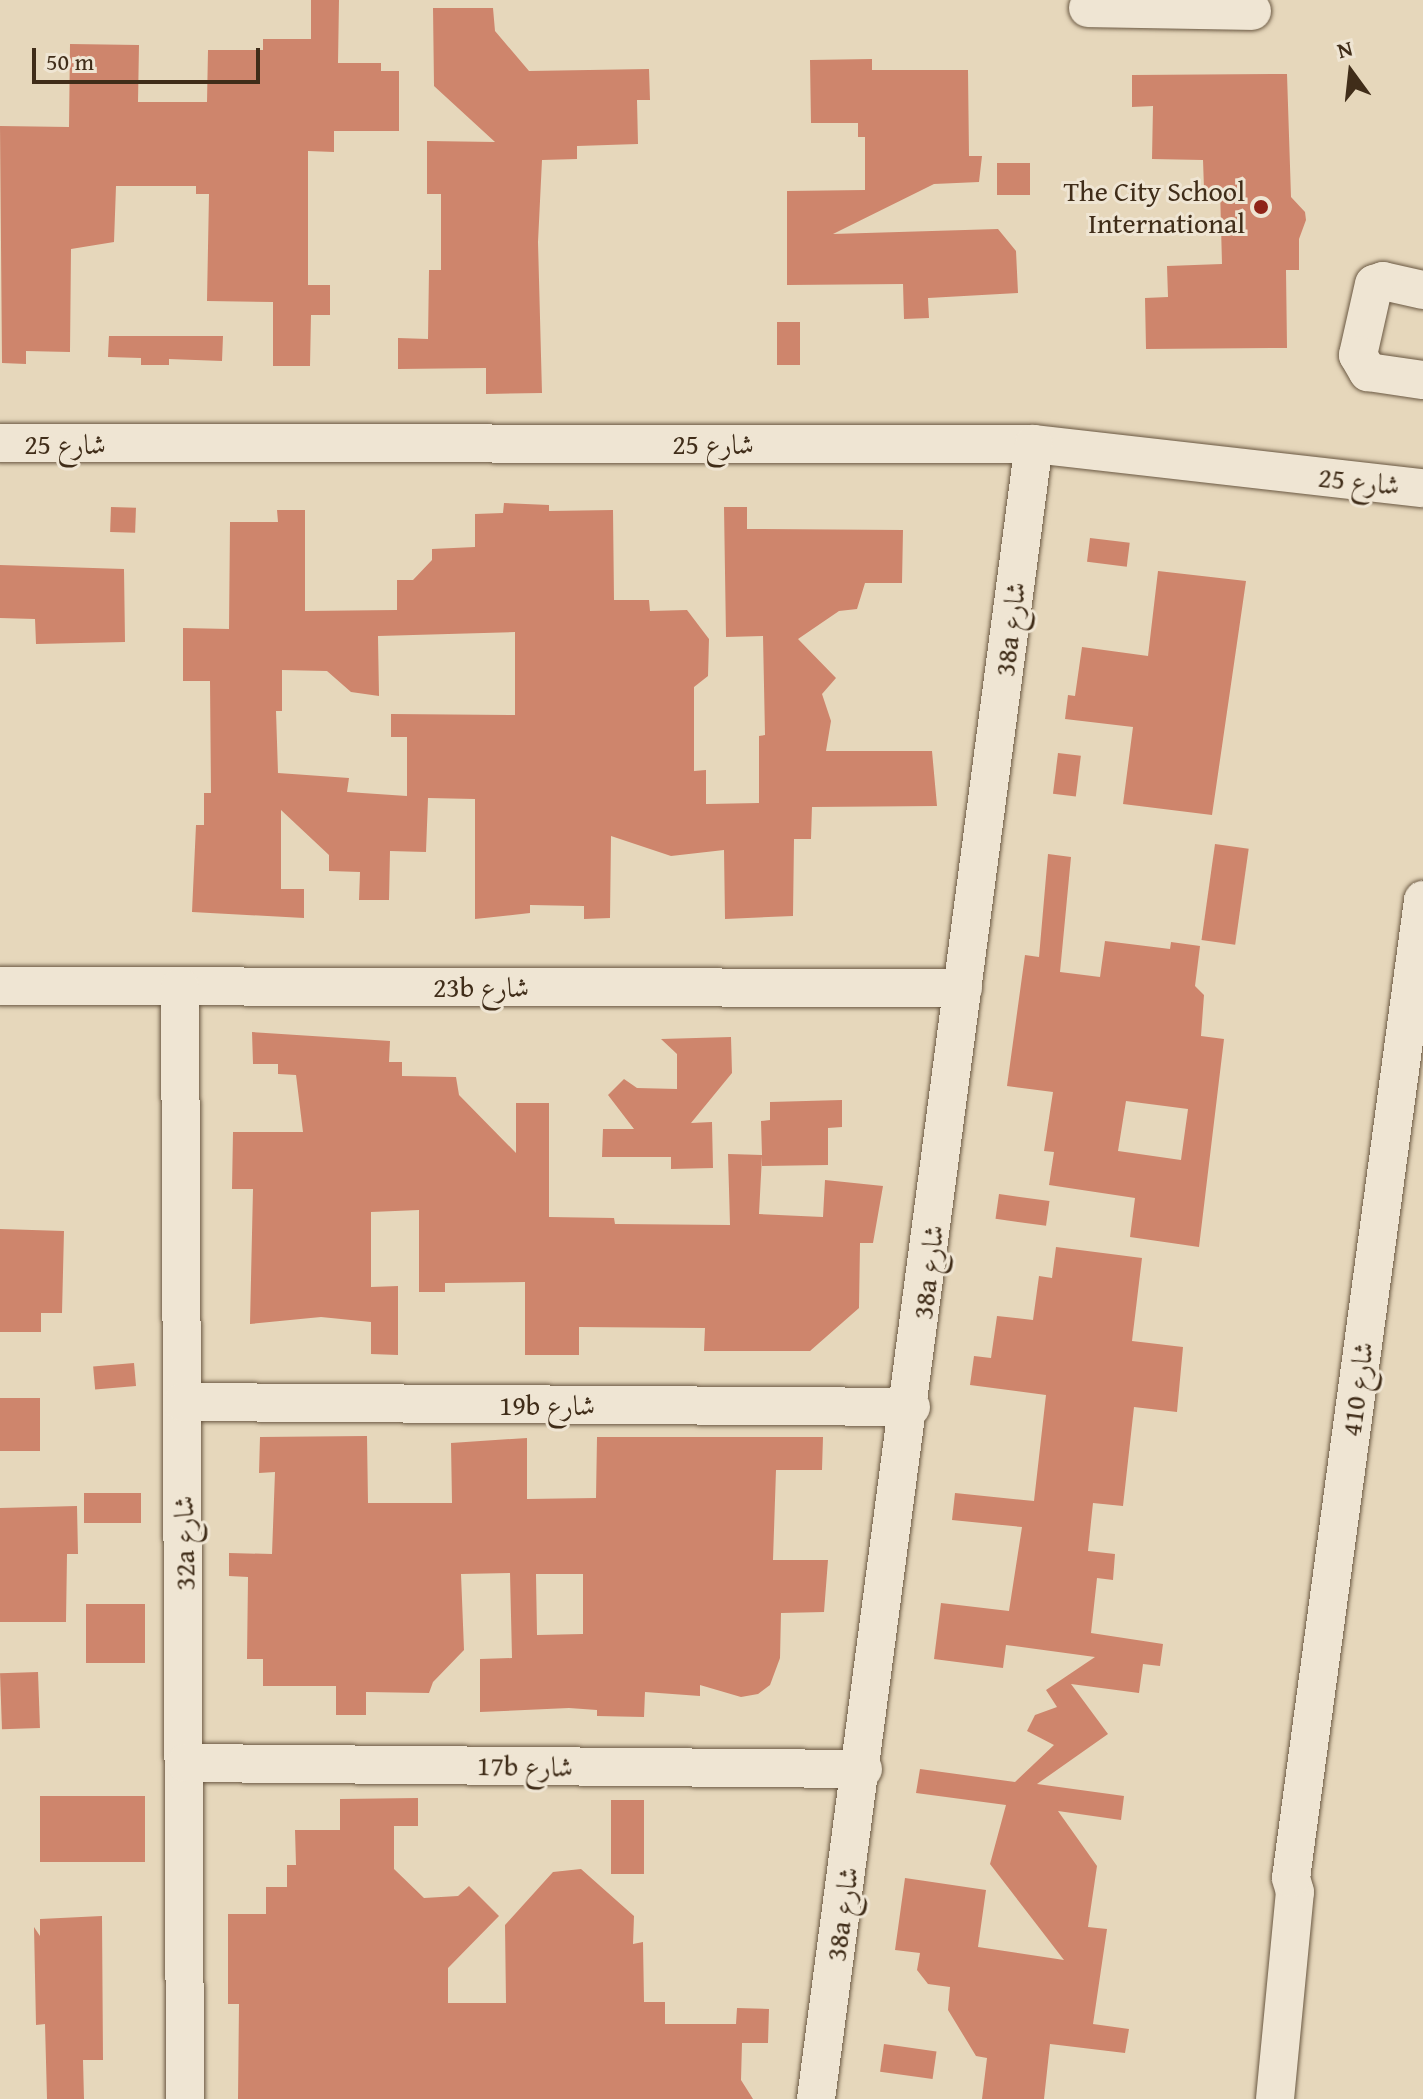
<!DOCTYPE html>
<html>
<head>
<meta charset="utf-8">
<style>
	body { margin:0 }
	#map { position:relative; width:1423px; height:2099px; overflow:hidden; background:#e6d7bb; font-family:"Gentium Book Plus",Amiri,serif }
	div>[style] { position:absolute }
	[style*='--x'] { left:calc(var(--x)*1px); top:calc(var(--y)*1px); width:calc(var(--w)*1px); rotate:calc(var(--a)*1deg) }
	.building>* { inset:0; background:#ce856c; transform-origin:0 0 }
	.roads { filter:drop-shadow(0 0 2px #6a5842) drop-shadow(0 0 2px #6a5842) }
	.minor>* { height:38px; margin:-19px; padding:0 19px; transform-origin:19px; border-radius:19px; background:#efe5d3 }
	.dots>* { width:22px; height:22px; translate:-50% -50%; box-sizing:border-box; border:4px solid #efe5d3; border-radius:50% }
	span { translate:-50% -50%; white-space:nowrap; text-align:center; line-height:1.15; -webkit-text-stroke:6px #efe5d3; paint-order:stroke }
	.poi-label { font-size:28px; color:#402d19 }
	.right { translate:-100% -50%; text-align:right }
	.street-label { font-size:28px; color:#402d19 }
	.north { position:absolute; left:1311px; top:32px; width:80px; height:80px; -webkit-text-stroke:6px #efe5d3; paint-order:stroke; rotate:345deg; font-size:22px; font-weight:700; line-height:32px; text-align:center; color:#402d19 }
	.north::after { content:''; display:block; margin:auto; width:28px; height:36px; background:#402d19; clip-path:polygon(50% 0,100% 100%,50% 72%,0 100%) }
	.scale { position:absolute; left:32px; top:48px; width:228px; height:36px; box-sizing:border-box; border:4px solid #402d19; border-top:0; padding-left:10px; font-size:24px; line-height:28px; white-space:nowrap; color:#402d19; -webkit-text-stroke:6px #efe5d3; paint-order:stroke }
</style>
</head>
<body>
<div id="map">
	<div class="building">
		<div style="clip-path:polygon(311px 0,339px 0,338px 63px,381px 63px,381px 71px,399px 71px,399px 131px,334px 131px,334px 152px,308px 151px,308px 285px,330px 285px,330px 315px,311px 315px,310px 366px,273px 366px,273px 302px,207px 301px,209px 194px,196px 194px,196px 186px,116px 186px,114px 242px,71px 249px,70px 352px,26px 351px,26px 364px,2px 363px,0 126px,69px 127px,70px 44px,139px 45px,138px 102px,207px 102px,208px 50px,263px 50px,263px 39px,311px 39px)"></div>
		<div style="clip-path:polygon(433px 8px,493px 8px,495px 31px,529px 71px,649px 69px,650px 100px,637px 100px,638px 144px,577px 146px,577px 159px,542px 160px,538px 242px,542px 393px,486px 394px,486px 368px,398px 369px,398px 338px,428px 339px,429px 270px,441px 270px,441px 194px,427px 194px,427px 141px,495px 142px,434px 86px)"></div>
		<div style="clip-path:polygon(872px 59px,872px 70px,968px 70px,969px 156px,982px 156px,979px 182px,934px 184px,833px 234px,998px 229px,1016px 251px,1018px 293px,928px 298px,929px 318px,904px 319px,903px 284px,787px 285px,787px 191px,865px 190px,865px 137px,858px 137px,858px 123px,811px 123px,810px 60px)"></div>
		<div style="clip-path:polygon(1287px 74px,1291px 197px,1305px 212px,1306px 220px,1299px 239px,1299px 270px,1286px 270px,1287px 348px,1146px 349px,1145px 298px,1168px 297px,1167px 266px,1222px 264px,1220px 189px,1204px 189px,1203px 160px,1152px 159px,1153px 106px,1132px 107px,1132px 75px)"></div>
		<div style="left:997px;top:163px;width:33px;height:32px"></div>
		<div style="left:777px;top:322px;width:23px;height:43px"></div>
		<div style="clip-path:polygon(109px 336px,223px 336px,222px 361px,169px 359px,169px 365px,141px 365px,141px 358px,108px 357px)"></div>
		<div style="clip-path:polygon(evenodd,504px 503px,549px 505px,549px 511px,613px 510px,614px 600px,649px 600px,650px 611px,687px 610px,709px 639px,708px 676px,694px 687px,694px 771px,706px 770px,706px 804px,759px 803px,759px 736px,765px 735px,763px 636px,726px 637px,724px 507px,747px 507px,747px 529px,903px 530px,902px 583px,865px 583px,857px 609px,839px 611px,798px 639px,836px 678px,822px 694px,831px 721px,826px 751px,932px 751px,937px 806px,812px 807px,811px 839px,794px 839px,793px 916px,725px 919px,724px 850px,671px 856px,611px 836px,610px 918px,584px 919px,584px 906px,530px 905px,530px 913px,475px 919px,475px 799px,428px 798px,426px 852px,390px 851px,389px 900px,359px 900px,360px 872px,329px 871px,329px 855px,281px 810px,281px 889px,304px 889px,304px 918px,192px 912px,196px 825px,204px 825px,204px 793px,211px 793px,210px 681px,183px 681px,183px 628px,229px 629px,230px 522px,278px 522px,277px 510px,305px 510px,305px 611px,397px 610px,397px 580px,413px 580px,432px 560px,432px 549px,475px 547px,475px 514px,503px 513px,504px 503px,515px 632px,515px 715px,391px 714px,391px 737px,407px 737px,407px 796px,347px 792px,349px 778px,278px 773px,276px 711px,282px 711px,282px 670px,327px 671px,351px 692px,379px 696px,378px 636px,515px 632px)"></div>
		<div style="left:111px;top:507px;width:25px;height:25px;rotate:2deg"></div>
		<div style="left:1090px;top:538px;width:40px;height:24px;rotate:7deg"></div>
		<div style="clip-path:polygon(0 565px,124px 569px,125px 642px,36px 644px,35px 619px,0 618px)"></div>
		<div style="clip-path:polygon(1158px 571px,1246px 581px,1212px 815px,1123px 804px,1133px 727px,1065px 719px,1068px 695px,1075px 696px,1082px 647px,1148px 656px)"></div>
		<div style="left:1058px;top:753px;width:23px;height:41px;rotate:7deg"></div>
		<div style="left:1215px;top:844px;width:34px;height:97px;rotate:8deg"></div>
		<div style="clip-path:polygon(evenodd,1048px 854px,1071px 857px,1060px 972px,1100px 977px,1105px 941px,1170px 949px,1171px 942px,1200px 946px,1195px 986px,1204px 995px,1201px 1036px,1224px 1039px,1199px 1247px,1130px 1237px,1135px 1198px,1049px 1185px,1054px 1152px,1044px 1151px,1053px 1092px,1007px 1086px,1025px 955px,1039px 957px,1048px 854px,1126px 1101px,1188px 1109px,1181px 1160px,1118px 1151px,1126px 1101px)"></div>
		<div style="clip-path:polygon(252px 1032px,390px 1041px,389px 1062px,402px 1062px,402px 1076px,456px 1077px,459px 1095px,516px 1153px,516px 1103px,549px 1103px,549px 1217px,614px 1218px,615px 1224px,730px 1225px,728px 1154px,762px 1155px,761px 1121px,770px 1120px,770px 1102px,842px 1100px,842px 1127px,828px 1128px,828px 1165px,762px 1166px,762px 1156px,759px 1214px,823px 1217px,825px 1180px,883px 1186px,873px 1243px,860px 1243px,859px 1308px,810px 1351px,704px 1351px,705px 1328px,579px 1327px,579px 1355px,525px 1355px,525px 1282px,445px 1283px,445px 1292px,419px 1292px,419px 1210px,371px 1212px,371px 1287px,398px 1286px,398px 1355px,371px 1354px,371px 1322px,321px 1317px,250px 1324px,253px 1189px,232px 1189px,233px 1132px,303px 1132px,296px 1075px,278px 1074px,278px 1064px,253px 1064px)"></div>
		<div style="clip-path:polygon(731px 1037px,732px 1073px,691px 1123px,712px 1122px,713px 1168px,671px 1169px,671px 1157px,602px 1157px,603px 1129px,634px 1129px,608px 1095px,624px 1079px,637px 1088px,677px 1089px,677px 1054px,661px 1039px)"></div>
		<div style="left:999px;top:1194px;width:51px;height:25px;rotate:8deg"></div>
		<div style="clip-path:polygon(0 1229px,64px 1231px,62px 1313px,41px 1313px,41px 1332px,0 1332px)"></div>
		<div style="clip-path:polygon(1056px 1247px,1142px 1258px,1132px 1341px,1183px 1347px,1177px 1412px,1134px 1407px,1123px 1506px,1093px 1503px,1088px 1551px,1115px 1554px,1113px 1580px,1097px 1578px,1091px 1633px,1163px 1644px,1160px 1666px,1143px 1664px,1139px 1693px,1071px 1684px,1108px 1734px,1037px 1784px,1124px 1796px,1121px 1820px,1058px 1811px,1097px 1866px,1088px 1927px,1107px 1929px,1093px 2024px,1129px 2029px,1125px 2053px,1050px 2044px,1044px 2099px,982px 2099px,987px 2058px,976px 2056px,948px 2010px,950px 1987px,928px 1984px,917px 1970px,920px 1953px,895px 1950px,905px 1878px,986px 1890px,978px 1947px,1064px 1960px,990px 1864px,1006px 1805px,916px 1793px,920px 1769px,1015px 1782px,1054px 1745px,1027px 1731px,1035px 1715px,1057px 1707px,1046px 1690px,1095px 1657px,1006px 1645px,1003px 1668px,934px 1659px,941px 1603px,1009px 1611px,1022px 1527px,952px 1520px,955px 1493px,1034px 1501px,1046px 1395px,970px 1385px,974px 1356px,991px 1358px,997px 1316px,1033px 1320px,1039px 1276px,1052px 1278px)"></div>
		<div style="left:134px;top:1363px;width:23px;height:41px;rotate:85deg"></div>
		<div style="left:0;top:1398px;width:40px;height:53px"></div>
		<div style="clip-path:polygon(evenodd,367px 1436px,368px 1503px,452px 1503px,451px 1443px,527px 1438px,527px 1499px,596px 1498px,597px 1437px,823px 1437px,822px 1470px,776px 1470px,773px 1560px,828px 1560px,824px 1612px,781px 1613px,780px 1658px,770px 1685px,758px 1694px,741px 1697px,700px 1685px,700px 1696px,645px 1692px,644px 1717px,597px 1716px,597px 1710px,569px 1708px,480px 1712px,480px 1659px,512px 1658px,510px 1573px,461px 1574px,464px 1650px,433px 1682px,429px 1693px,366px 1692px,366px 1715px,336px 1715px,336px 1686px,263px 1686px,263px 1659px,247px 1659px,248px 1577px,229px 1576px,229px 1553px,272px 1554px,275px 1472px,259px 1473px,260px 1437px,367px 1436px,536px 1574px,583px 1574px,583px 1634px,537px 1635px,536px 1574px)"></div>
		<div style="left:84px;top:1493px;width:57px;height:30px"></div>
		<div style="clip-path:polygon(77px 1506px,78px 1554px,67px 1554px,66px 1622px,0 1622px,0 1508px)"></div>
		<div style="left:86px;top:1604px;width:59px;height:59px"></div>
		<div style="left:38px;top:1672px;width:56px;height:38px;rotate:88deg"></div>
		<div style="left:40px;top:1796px;width:105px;height:66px"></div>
		<div style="clip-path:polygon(418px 1798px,418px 1826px,394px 1826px,394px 1869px,424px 1898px,458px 1896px,469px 1886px,499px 1916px,448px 1968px,448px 2003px,506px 2003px,505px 1925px,553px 1872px,581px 1869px,634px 1916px,633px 1944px,643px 1942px,644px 2002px,665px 2002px,665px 2024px,736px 2024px,737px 2008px,769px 2009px,768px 2043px,742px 2043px,741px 2080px,753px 2099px,238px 2099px,239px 2004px,228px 2004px,228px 1914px,266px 1914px,266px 1887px,287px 1887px,287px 1865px,296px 1865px,295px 1830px,340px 1830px,340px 1799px)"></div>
		<div style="left:611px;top:1800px;width:33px;height:74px"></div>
		<div style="clip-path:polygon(102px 1916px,103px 2060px,83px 2060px,84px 2099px,47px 2099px,45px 2024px,36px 2025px,34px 1927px,40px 1936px,40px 1919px)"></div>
		<div style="left:884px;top:2044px;width:53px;height:28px;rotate:8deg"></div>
	</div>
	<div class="roads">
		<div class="minor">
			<div style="--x:1088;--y:8;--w:164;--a:1"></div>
			<div style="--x:1423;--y:290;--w:41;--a:-167.3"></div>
			<div style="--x:1383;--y:281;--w:9;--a:162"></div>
			<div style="--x:1374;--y:284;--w:73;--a:102.7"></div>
			<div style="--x:1358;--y:355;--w:20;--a:60"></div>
			<div style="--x:1368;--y:372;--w:56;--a:8.3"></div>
			<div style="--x:0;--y:443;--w:1034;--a:0.06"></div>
			<div style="--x:1034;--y:444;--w:391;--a:6.5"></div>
			<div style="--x:0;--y:986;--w:963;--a:0.12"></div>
			<div style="--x:180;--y:987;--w:1112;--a:89.74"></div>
			<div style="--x:182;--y:1402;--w:729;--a:0.39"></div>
			<div style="--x:186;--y:1763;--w:677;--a:0.51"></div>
			<div style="--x:816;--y:2099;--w:1669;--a:-82.5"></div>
			<div style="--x:1275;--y:2099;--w:208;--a:-84.5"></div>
			<div style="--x:1295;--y:1892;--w:15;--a:-106"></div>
			<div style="--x:1291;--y:1878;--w:987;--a:-82.31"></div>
		</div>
	</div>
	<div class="dots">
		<div style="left:1261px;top:207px;background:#8f2418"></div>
	</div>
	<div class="poi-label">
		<span class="right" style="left:1245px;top:207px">The City School<br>International</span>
	</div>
	<div class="street-label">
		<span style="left:65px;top:444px">شارع 25</span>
		<span style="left:713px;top:444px">شارع 25</span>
		<span style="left:1359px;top:481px;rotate:6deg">شارع 25</span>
		<span style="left:1010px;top:629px;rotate:-83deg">38a شارع</span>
		<span style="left:481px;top:987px">23b شارع</span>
		<span style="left:928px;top:1272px;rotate:-83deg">38a شارع</span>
		<span style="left:1357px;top:1389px;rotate:-82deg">شارع 410</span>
		<span style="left:547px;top:1405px">19b شارع</span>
		<span style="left:184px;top:1543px;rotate:-91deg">32a شارع</span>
		<span style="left:525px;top:1766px;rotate:1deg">17b شارع</span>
		<span style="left:842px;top:1914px;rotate:-82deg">38a شارع</span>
	</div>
	<div class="north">N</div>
	<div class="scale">50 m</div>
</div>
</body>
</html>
